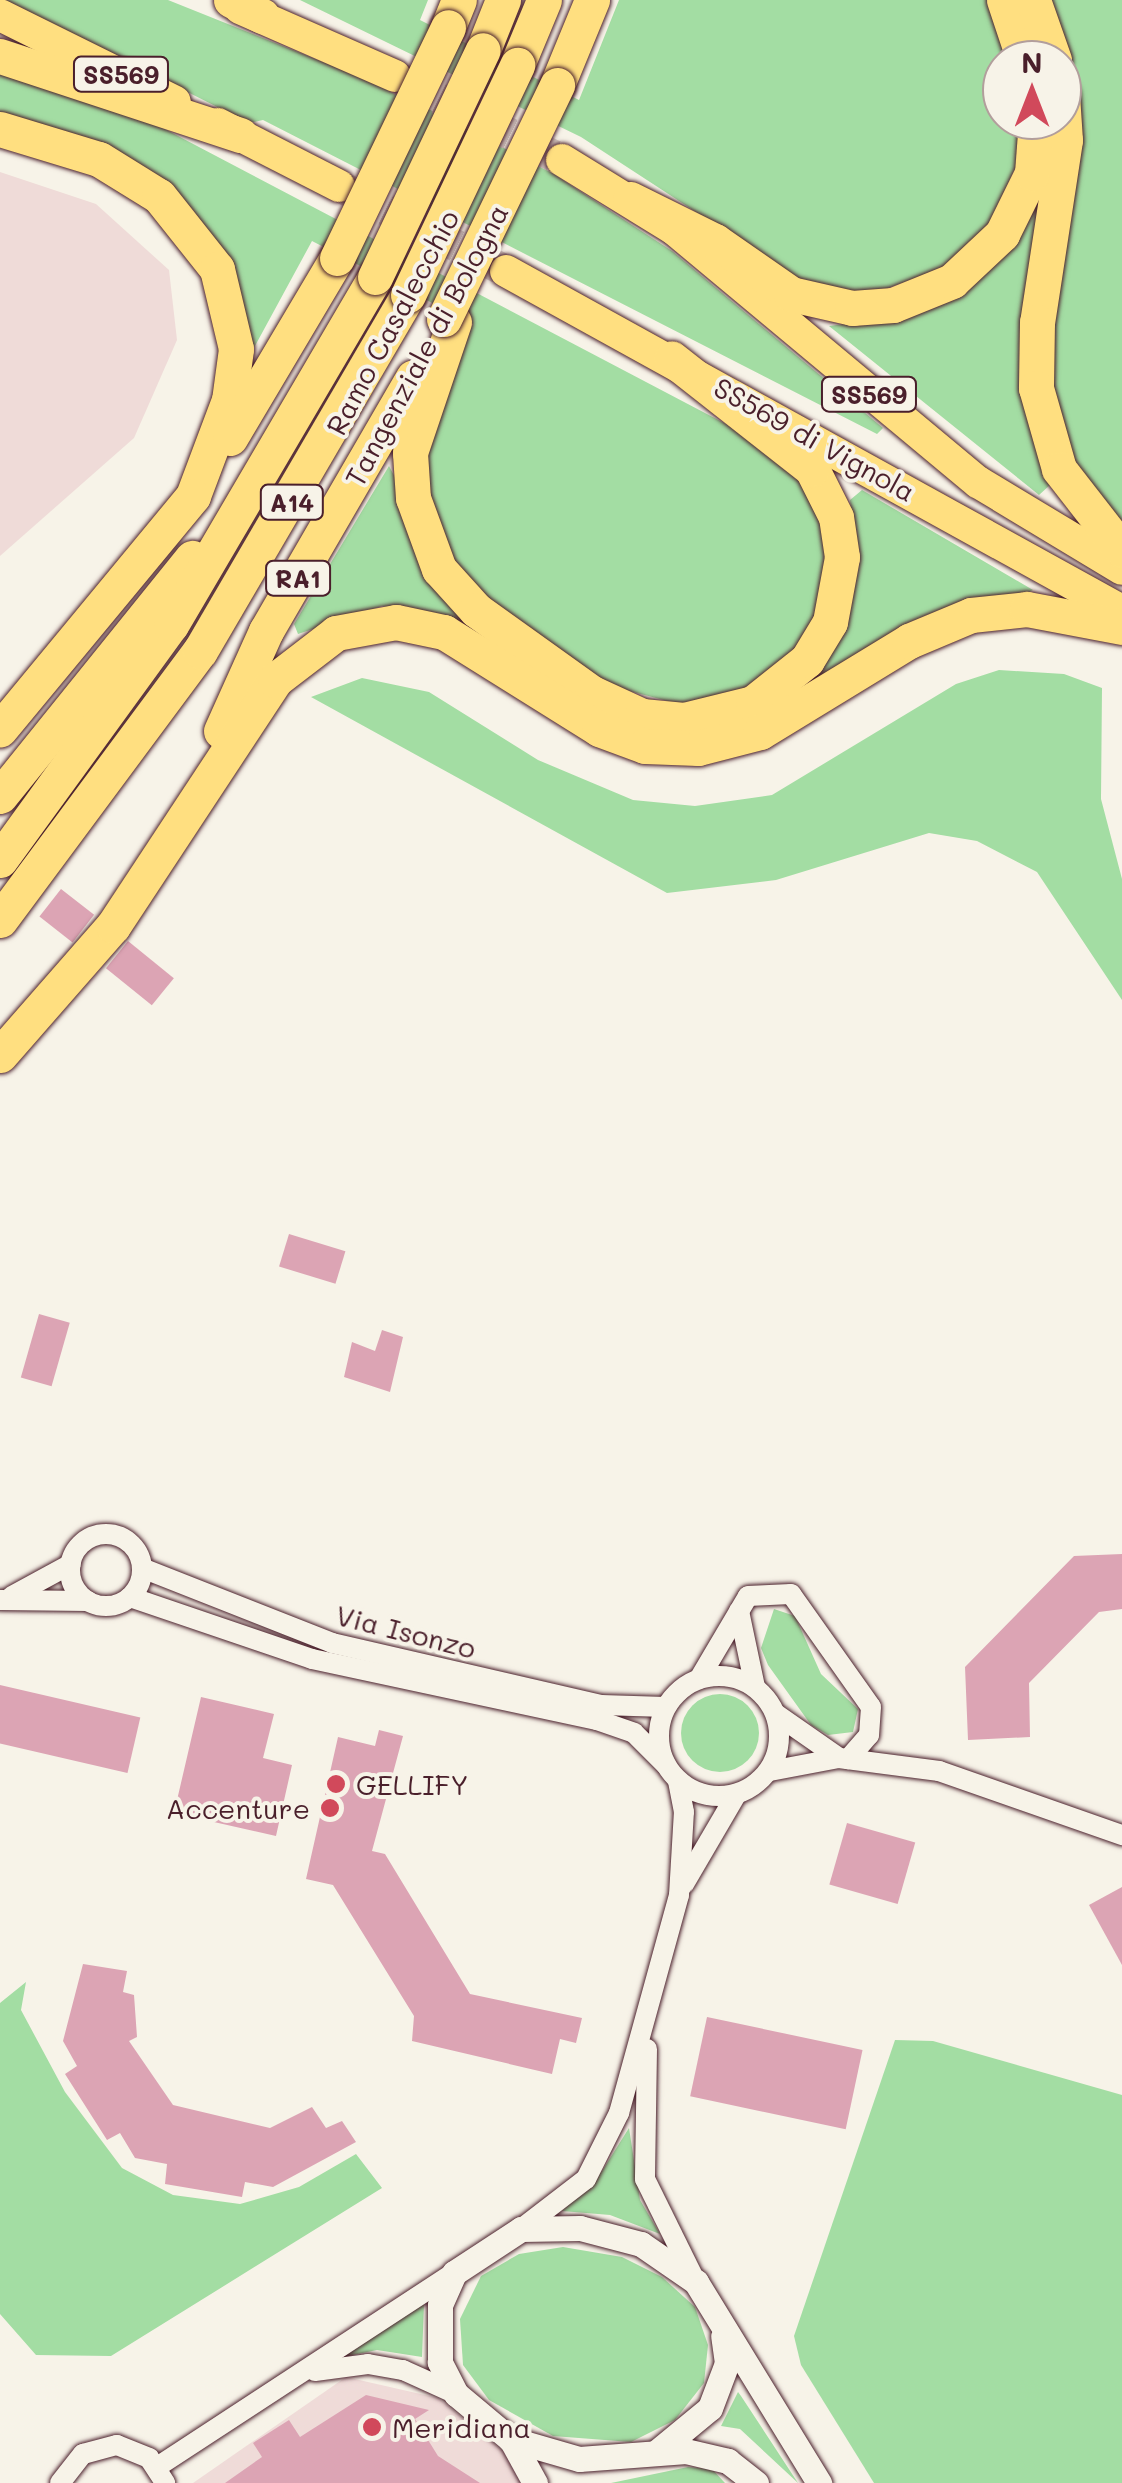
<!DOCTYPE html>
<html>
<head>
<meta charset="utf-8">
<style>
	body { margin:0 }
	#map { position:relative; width:1122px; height:2483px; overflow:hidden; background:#f7f3e8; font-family:Mali,sans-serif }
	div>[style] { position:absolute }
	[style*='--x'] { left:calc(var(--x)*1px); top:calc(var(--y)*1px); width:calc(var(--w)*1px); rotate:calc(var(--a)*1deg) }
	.built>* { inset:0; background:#efdbd8 }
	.green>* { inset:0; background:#a3dda3 }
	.round { border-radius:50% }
	.building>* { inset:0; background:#dca4b4; transform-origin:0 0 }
	.trunk-tunnel>* { height:32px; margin-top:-16px; transform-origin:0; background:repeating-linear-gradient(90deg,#d4c9c2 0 32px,transparent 0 48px) }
	.roads { filter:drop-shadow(0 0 2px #4a1f2b) drop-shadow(0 0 2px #4a1f2b) }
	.minor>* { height:20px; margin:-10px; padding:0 10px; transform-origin:10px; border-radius:10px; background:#f7f3e8 }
	.minor>.ring { margin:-10px; padding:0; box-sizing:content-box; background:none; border:20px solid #f7f3e8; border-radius:50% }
	.tertiary>* { height:25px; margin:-12.5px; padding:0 12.5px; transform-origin:12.5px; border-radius:12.5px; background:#f7f3e8 }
	.trunk>* { height:32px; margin:-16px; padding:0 16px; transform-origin:16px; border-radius:16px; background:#ffdf80 }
	.motorway>* { height:35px; margin:-17.5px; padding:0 17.5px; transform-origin:17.5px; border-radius:17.5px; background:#ffdf80 }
	.bridges { filter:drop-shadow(0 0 2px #4a1f2b) drop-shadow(0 0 2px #4a1f2b) }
	.motorway-bridge>* { height:35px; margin:-17.5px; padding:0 17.5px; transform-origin:17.5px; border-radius:17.5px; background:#ffdf80 }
	.dots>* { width:28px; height:28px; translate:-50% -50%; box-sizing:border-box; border:5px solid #f7f3e8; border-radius:50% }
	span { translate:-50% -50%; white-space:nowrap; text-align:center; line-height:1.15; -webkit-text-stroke:8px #f7f3e8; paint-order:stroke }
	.shield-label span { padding:2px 8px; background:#f7f3e8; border:2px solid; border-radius:8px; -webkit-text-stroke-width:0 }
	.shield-label { font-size:25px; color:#4a1f2b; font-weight:700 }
	.street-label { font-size:28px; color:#4a1f2b }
	.poi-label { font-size:28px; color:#4a1f2b }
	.left { translate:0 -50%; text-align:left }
	.right { translate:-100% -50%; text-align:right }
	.north { position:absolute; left:982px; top:40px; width:100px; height:100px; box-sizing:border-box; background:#f7f3e8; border:2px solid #b29e9c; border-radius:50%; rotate:0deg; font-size:28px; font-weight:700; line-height:40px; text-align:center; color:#4a1f2b }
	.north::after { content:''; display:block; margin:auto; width:35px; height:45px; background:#d1495b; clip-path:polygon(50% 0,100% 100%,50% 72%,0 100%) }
</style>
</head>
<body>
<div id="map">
	<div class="built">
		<div style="clip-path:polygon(0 172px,96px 204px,169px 270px,177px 340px,134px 438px,0 556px)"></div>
		<div style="clip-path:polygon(346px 2377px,438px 2398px,510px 2457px,524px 2483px,193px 2483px)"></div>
	</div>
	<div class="green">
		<div style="clip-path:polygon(5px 0,168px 0,388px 88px,552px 173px,672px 251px,883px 428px,877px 434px,263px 120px,249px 123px)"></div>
		<div style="clip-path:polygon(300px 0,428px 0,420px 20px,579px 100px,619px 0,987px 0,1008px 60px,1002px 60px,1002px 120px,1021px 120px,1019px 160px,985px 232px,942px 269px,871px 294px,814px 289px,581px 137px)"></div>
		<div style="clip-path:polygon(1048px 0,1122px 0,1122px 530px,1076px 473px,1047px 381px,1077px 94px)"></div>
		<div style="clip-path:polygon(0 69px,140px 116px,781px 453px,815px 498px,828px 546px,824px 596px,807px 636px,776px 670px,734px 694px,683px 705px,610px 686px,468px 585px,438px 538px,422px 454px,442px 379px,473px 324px,312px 241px,249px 357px,228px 261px,193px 210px,173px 188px,0 114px)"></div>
		<div style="clip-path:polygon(1046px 164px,1050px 485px,1039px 495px,829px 326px,906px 316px)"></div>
		<div style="clip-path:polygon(389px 466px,473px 626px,382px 606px,298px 634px,294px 624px)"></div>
		<div style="clip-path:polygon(862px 490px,1033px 590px,775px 709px,846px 618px,856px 567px,850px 500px)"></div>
		<div style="clip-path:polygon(999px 670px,1064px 674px,1102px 688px,1101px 799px,1122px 879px,1122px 1000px,1037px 872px,977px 841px,929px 833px,776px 880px,667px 893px,311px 697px,362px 678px,429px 692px,538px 760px,633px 800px,695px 806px,772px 795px,956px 684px)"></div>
		<div style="clip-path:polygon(774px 1609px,795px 1616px,821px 1674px,858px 1709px,853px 1732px,828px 1735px,811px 1725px,768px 1665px,761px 1648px)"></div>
		<div class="round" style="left:681px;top:1694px;width:78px;height:78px"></div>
		<div style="clip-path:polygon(26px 1982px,21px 2010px,65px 2092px,122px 2168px,173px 2195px,240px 2204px,299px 2187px,356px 2154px,382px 2188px,111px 2356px,36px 2355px,0 2314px,0 2003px)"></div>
		<div style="clip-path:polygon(895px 2040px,933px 2041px,1122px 2095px,1122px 2483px,874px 2483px,801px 2365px,794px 2336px)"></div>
		<div style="clip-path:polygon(629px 2128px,640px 2200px,660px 2234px,610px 2215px,562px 2211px,602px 2171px)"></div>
		<div style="clip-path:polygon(563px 2247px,622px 2257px,662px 2277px,695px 2307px,708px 2345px,704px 2383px,675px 2420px,631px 2442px,553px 2436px,489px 2400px,463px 2365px,460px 2319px,481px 2276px,519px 2254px)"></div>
		<div style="clip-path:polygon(424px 2304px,422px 2357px,377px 2350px,338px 2358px)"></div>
		<div style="clip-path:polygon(738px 2392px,741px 2396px,798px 2483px,740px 2429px,721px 2426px)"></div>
		<div style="clip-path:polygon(688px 2467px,712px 2469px,725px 2483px,611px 2483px)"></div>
	</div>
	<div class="building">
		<div style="left:61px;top:889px;width:42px;height:35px;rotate:38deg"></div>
		<div style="left:128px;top:941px;width:59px;height:35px;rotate:39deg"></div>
		<div style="left:289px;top:1234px;width:59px;height:34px;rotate:17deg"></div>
		<div style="left:39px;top:1314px;width:32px;height:66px;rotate:16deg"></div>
		<div style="clip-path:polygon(382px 1330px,403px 1337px,390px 1392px,344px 1377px,352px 1342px,375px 1351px)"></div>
		<div style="clip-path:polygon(1122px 1554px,1122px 1609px,1099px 1612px,1029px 1683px,1030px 1737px,968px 1740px,965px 1667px,1074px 1556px)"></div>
		<div style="left:0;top:1685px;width:144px;height:57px;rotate:13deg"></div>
		<div style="clip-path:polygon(201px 1697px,274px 1714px,263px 1758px,292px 1765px,276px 1836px,174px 1813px)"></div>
		<div style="clip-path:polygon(379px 1730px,403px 1736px,372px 1851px,385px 1854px,470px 1994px,582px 2018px,576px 2043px,560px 2039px,552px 2074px,412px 2041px,414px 2016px,333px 1885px,306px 1879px,338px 1737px,375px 1746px)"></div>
		<div style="left:847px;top:1823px;width:71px;height:64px;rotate:16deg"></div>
		<div style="clip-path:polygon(1122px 1887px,1122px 1965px,1089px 1905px)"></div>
		<div style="clip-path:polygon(83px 1964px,127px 1971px,123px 1992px,134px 1995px,137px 2037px,129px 2041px,173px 2105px,270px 2128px,312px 2107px,326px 2128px,342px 2121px,356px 2142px,273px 2187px,245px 2182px,242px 2197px,165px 2184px,167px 2164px,135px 2158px,120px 2133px,107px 2140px,65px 2074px,77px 2066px,63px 2041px)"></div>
		<div style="left:707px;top:2017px;width:159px;height:81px;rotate:12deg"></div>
		<div style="clip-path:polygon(366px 2395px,429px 2410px,415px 2419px,438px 2456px,480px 2483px,225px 2483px,262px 2457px,253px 2443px,289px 2420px,300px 2437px)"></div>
	</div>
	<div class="trunk-tunnel">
		<div style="--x:396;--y:77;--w:177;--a:26.6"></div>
		<div style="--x:343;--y:188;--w:176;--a:27"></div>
	</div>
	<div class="roads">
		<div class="minor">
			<div class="ring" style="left:70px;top:1534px;width:52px;height:52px"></div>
			<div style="--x:142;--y:1568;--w:204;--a:21.5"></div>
			<div style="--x:332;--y:1643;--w:276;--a:13"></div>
			<div style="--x:601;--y:1705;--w:65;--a:1.8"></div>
			<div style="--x:12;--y:1596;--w:67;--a:-28.5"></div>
			<div style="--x:130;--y:1597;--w:192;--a:18.8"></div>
			<div style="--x:312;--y:1659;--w:291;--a:12.1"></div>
			<div style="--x:597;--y:1720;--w:39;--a:19"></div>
			<div style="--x:634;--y:1733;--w:45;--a:45"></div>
			<div style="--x:0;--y:1600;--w:88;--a:0.7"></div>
			<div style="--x:739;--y:1611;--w:78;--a:78.1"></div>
			<div class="ring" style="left:659px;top:1676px;width:100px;height:100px"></div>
			<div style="--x:699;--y:1679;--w:96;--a:-59.4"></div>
			<div style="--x:748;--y:1596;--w:43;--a:-2.7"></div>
			<div style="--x:791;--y:1594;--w:138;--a:54.7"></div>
			<div style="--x:871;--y:1707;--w:28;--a:94"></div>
			<div style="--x:869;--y:1735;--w:32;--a:131"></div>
			<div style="--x:776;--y:1714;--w:77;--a:34.9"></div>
			<div style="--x:770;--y:1771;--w:70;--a:-10.7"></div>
			<div style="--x:839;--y:1758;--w:101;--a:7.4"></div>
			<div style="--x:939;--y:1771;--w:194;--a:19.3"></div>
			<div style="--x:684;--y:1884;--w:103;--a:-59.7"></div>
			<div style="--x:647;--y:2049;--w:130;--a:90.9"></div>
			<div style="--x:645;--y:2179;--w:115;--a:63.7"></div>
			<div style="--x:521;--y:2229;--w:82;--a:-37.6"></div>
			<div style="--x:586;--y:2179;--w:74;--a:-63.4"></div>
			<div style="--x:619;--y:2113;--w:226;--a:-74.6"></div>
			<div style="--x:679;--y:1895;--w:83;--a:-86.6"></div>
			<div style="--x:684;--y:1812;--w:32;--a:-101"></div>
			<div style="--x:315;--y:2371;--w:53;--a:-7.5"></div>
			<div style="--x:368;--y:2364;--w:36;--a:10"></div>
			<div style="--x:403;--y:2370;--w:58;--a:24.4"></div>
			<div style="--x:157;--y:2467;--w:355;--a:-33.2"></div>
			<div style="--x:60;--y:2483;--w:37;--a:-52"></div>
			<div style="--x:83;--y:2454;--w:35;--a:-15"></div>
			<div style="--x:117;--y:2445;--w:35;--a:22"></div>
			<div style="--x:149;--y:2458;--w:30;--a:57"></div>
		</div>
		<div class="tertiary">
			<div style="--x:513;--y:2443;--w:46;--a:61.2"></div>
			<div style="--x:658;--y:2451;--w:67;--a:-39.6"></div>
			<div style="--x:710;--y:2408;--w:48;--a:-69.3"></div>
			<div style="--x:727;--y:2363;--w:27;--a:-98"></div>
			<div style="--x:756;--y:2483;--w:36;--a:-142"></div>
			<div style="--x:728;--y:2461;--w:43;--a:-166.6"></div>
			<div style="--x:686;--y:2451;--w:107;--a:175.7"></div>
			<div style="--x:579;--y:2459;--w:72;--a:-163.8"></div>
			<div style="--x:510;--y:2439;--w:70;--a:-140.2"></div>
			<div style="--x:456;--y:2394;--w:36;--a:-117"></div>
			<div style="--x:440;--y:2362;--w:57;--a:-90"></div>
			<div style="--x:440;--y:2305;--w:35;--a:-66"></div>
			<div style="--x:454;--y:2273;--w:80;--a:-33.3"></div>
			<div style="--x:521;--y:2229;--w:59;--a:-1"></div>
			<div style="--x:580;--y:2228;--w:63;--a:14.7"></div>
			<div style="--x:641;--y:2244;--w:67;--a:34.6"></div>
			<div style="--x:696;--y:2282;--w:236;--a:58.5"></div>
		</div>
		<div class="trunk">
			<div style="--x:240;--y:8;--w:169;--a:23.7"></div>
			<div style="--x:0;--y:15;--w:195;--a:26.4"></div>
			<div style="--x:218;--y:124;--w:136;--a:27.1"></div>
			<div style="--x:562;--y:160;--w:132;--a:31.6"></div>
			<div style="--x:674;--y:229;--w:396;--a:39.8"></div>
			<div style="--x:978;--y:482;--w:168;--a:31.1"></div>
			<div style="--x:506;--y:271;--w:704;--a:28.9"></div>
		</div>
		<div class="motorway">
			<div style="--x:231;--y:0;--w:35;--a:27"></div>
			<div style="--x:1004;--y:0;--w:63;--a:71.6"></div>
			<div style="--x:1033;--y:0;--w:64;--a:70.7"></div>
			<div style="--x:448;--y:27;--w:29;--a:-68"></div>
			<div style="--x:483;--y:50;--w:54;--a:-68.2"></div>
			<div style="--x:0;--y:56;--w:253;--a:18.2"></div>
			<div style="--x:517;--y:65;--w:70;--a:-67.4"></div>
			<div style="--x:557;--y:85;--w:92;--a:-67.6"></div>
			<div style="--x:1062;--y:95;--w:45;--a:86.2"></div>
			<div style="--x:1065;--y:140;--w:184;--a:98.7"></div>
			<div style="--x:1037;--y:322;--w:66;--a:90.9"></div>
			<div style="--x:1036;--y:388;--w:84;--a:74.1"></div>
			<div style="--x:1059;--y:469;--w:103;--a:52.1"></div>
			<div style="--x:0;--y:129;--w:103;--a:16.9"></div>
			<div style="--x:99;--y:159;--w:70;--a:31.7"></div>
			<div style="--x:159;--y:196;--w:93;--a:51.5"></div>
			<div style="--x:217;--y:269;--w:82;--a:76.6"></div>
			<div style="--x:236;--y:349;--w:51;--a:97.8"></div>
			<div style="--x:229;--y:400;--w:103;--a:110.6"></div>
			<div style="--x:193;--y:496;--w:303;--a:129.6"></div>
			<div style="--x:630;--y:199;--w:95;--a:26.3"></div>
			<div style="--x:715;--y:241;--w:93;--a:34.9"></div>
			<div style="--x:791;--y:294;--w:63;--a:12.9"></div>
			<div style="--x:852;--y:308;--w:41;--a:-4.2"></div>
			<div style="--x:893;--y:305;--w:64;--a:-22.1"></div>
			<div style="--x:952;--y:281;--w:69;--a:-43.2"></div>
			<div style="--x:1002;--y:234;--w:68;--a:-63.8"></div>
			<div style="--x:1032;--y:173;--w:53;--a:-85.7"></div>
			<div style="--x:454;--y:322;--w:138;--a:108.6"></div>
			<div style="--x:410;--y:453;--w:45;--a:86.2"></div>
			<div style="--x:413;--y:498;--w:76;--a:69.9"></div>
			<div style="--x:439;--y:569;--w:55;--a:47.9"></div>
			<div style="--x:476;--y:610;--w:143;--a:35.6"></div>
			<div style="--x:592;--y:693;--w:55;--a:24.7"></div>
			<div style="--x:642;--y:716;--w:42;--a:5.4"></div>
			<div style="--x:684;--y:720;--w:71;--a:-13.8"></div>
			<div style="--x:753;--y:703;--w:69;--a:-38.5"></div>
			<div style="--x:807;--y:660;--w:44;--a:-58.8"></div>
			<div style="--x:830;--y:622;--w:66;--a:-79.5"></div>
			<div style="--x:842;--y:557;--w:40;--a:-98.5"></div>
			<div style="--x:836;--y:517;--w:54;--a:-116.6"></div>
			<div style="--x:812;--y:469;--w:179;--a:-141.8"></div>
			<div style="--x:230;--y:438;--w:209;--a:-59.3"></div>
			<div style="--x:221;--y:731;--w:110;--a:-65.8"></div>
			<div style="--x:266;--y:631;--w:293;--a:-59.9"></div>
			<div style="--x:0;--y:796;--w:306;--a:-51.1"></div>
			<div style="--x:0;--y:860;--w:291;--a:-54"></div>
			<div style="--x:171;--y:625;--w:403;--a:-59.6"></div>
			<div style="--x:0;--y:920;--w:335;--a:-53.4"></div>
			<div style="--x:200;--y:651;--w:412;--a:-59.7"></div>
			<div style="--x:0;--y:1055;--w:171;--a:-48.8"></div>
			<div style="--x:113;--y:926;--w:295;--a:-56.6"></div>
			<div style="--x:275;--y:680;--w:77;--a:-37.6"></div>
			<div style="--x:336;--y:633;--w:61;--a:-10.4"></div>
			<div style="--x:396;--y:622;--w:49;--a:11.8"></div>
			<div style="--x:444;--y:632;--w:183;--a:32"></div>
			<div style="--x:599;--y:729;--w:49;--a:20.3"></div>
			<div style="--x:645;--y:746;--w:53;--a:2.2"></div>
			<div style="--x:698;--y:748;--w:64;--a:-14.5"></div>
			<div style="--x:760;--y:732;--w:175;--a:-31.4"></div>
			<div style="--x:909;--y:641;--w:67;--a:-22.8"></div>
			<div style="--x:971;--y:615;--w:56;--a:-6.1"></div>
			<div style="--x:1027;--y:609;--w:97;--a:10.7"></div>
		</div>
	</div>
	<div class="bridges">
		<div class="motorway-bridge">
			<div style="--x:337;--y:258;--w:256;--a:-64.3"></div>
			<div style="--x:375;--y:277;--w:251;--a:-64.6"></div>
			<div style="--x:408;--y:295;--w:255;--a:-64.6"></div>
			<div style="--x:444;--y:319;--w:260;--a:-64.2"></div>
		</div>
	</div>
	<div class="dots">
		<div style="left:336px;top:1784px;background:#d1495b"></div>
		<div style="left:330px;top:1808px;background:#d1495b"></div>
		<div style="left:372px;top:2427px;background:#d1495b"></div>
	</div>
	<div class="shield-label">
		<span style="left:121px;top:74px">SS569</span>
		<span style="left:869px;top:394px">SS569</span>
		<span style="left:292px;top:502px">A14</span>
		<span style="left:298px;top:578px">RA1</span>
	</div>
	<div class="street-label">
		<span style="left:392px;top:322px;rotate:-62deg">Ramo Casalecchio</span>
		<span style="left:426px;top:345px;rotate:-62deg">Tangenziale di Bologna</span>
		<span style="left:815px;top:439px;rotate:29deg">SS569 di Vignola</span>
		<span style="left:406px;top:1631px;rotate:14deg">Via Isonzo</span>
	</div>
	<div class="poi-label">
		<span class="left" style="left:356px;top:1784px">GELLIFY</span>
		<span class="right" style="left:310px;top:1808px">Accenture</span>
		<span class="left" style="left:392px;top:2427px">Meridiana</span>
	</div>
	<div class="north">N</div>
</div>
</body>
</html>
